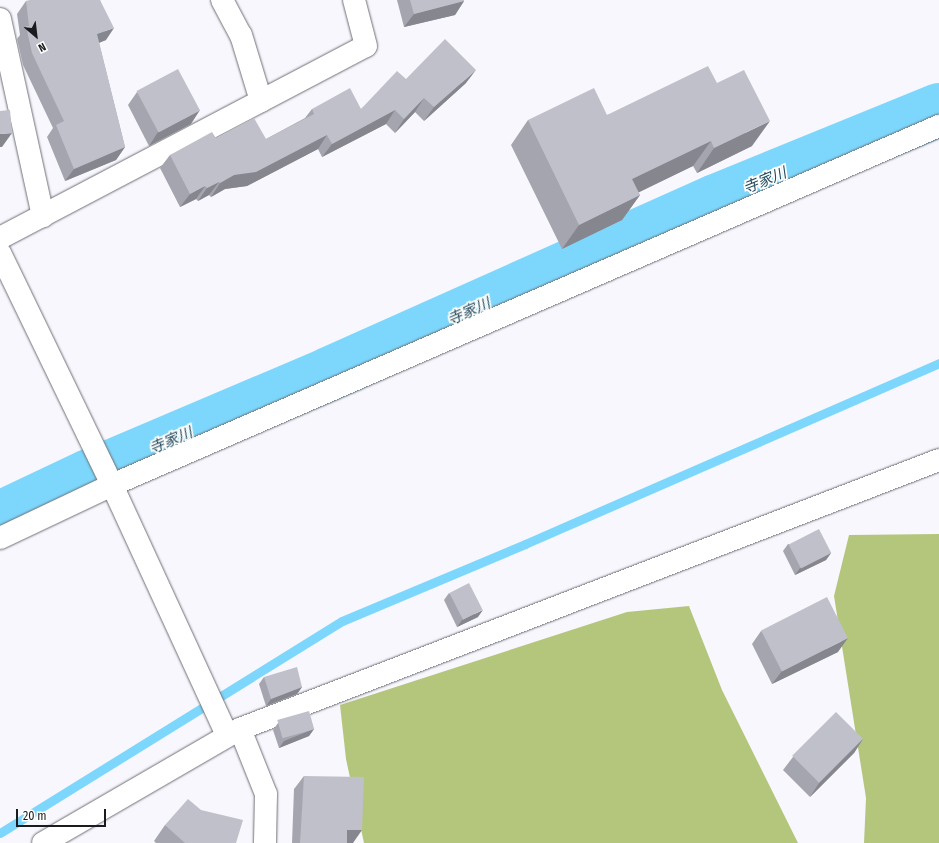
<!DOCTYPE html>
<html>
<head>
<meta charset="utf-8">
<style>
	body { margin:0 }
	#map { position:relative; width:939px; height:843px; overflow:hidden; background:#f7f7fd; font-family:"Fira Sans Condensed","Noto Sans JP",sans-serif }
	div>[style] { position:absolute }
	[style*='--x'] { left:calc(var(--x)*1px); top:calc(var(--y)*1px); width:calc(var(--w)*1px); rotate:calc(var(--a)*1deg) }
	.forest>* { inset:0; background:#b4c67c }
	.stream>* { height:9px; margin:-4.5px; padding:0 4.5px; transform-origin:4.5px; border-radius:4.5px; background:#7dd7fc }
	.river>* { height:54px; margin:-27px; padding:0 27px; transform-origin:27px; border-radius:27px; background:#7dd7fc }
	.roads { filter:drop-shadow(0 0 1px #6e6e77) drop-shadow(0 0 1px #6e6e77) }
	.minor>* { height:22px; margin:-11px; padding:0 11px; transform-origin:11px; border-radius:11px; background:#fff }
	.wall>* { inset:0; background:#a5a5af }
	.shaded-wall>* { inset:0; background:#86868e }
	.building>* { inset:0; background:#c0c0cb; transform-origin:0 0 }
	span { translate:-50% -50%; white-space:nowrap; text-align:center; line-height:1.15; -webkit-text-stroke:3.5px #fff; paint-order:stroke }
	.water-label { font-size:15px; color:#244c5c; font-style:italic }
	.north { position:absolute; left:16px; top:16px; width:40px; height:40px; -webkit-text-stroke:3px #fff; paint-order:stroke; rotate:152deg; font-size:11px; font-weight:700; line-height:16px; text-align:center; color:#1b1b1f }
	.north::after { content:''; display:block; margin:auto; width:14px; height:18px; background:#1b1b1f; clip-path:polygon(50% 0,100% 100%,50% 72%,0 100%) }
	.scale { position:absolute; left:16px; top:809px; width:90px; height:18px; box-sizing:border-box; border:2px solid #1b1b1f; border-top:0; padding-left:5px; font-size:12px; line-height:14px; white-space:nowrap; color:#1b1b1f; -webkit-text-stroke:3px #fff; paint-order:stroke }
</style>
</head>
<body>
<div id="map">
	<div class="forest">
		<div style="clip-path:polygon(939px 534px,939px 843px,864px 843px,866px 798px,834px 596px,849px 535px)"></div>
		<div style="clip-path:polygon(689px 606px,722px 690px,798px 843px,364px 843px,346px 759px,340px 705px,627px 612px)"></div>
	</div>
	<div class="stream">
		<div style="--x:0;--y:833;--w:402;--a:-31.8"></div>
		<div style="--x:342;--y:621;--w:199;--a:-22.8"></div>
		<div style="--x:525;--y:544;--w:452;--a:-23.6"></div>
	</div>
	<div class="river">
		<div style="--x:0;--y:518;--w:98;--a:-25.3"></div>
		<div style="--x:89;--y:476;--w:261;--a:-23"></div>
		<div style="--x:329;--y:374;--w:424;--a:-24.1"></div>
		<div style="--x:716;--y:201;--w:241;--a:-22.2"></div>
	</div>
	<div class="roads">
		<div class="minor">
			<div style="--x:222;--y:0;--w:40;--a:62"></div>
			<div style="--x:241;--y:35;--w:69;--a:73.1"></div>
			<div style="--x:0;--y:19;--w:202;--a:77.7"></div>
			<div style="--x:0;--y:238;--w:413;--a:-27.7"></div>
			<div style="--x:366;--y:46;--w:48;--a:-104.6"></div>
			<div style="--x:0;--y:253;--w:258;--a:64.2"></div>
			<div style="--x:112;--y:485;--w:275;--a:65.3"></div>
			<div style="--x:0;--y:538;--w:124;--a:-25.3"></div>
			<div style="--x:112;--y:485;--w:902;--a:-23.47"></div>
			<div style="--x:240;--y:729;--w:70;--a:68.2"></div>
			<div style="--x:266;--y:794;--w:49;--a:91.2"></div>
			<div style="--x:43;--y:843;--w:228;--a:-30.1"></div>
			<div style="--x:240;--y:729;--w:749;--a:-21.05"></div>
		</div>
	</div>
	<div class="wall">
		<div style="clip-path:polygon(33px 0,102px 0,100px 0,106px 40px,99px 43px,125px 147px,116px 160px,65px 181px,47px 137px,53px 128px,23px 65px,17px 39px,20px 35px,17px 14px,26px 1px)"></div>
		<div style="clip-path:polygon(397px 0,464px 0,464px 1px,455px 15px,404px 27px)"></div>
		<div style="clip-path:polygon(406px 79px,466px 83px,424px 121px,415px 112px,395px 133px,386px 124px,322px 157px,318px 149px,247px 186px,225px 189px,211px 197px,209px 195px,198px 201px,196px 199px,180px 207px,160px 168px,170px 155px,216px 138px,266px 139px,305px 118px,312px 109px,361px 109px)"></div>
		<div style="clip-path:polygon(717px 83px,752px 146px,697px 173px,693px 166px,638px 192px,640px 195px,622px 220px,562px 249px,511px 145px,528px 120px,607px 115px)"></div>
		<div style="clip-path:polygon(137px 92px,191px 124px,149px 146px,128px 105px)"></div>
		<div style="clip-path:polygon(788px 544px,831px 553px,826px 560px,795px 575px,783px 551px)"></div>
		<div style="clip-path:polygon(449px 593px,478px 617px,457px 627px,444px 600px)"></div>
		<div style="clip-path:polygon(761px 631px,838px 652px,772px 684px,752px 644px)"></div>
		<div style="clip-path:polygon(264px 677px,302px 687px,297px 694px,266px 706px,259px 684px)"></div>
		<div style="clip-path:polygon(278px 723px,314px 729px,309px 736px,279px 748px,273px 730px)"></div>
		<div style="clip-path:polygon(863px 739px,854px 753px,810px 797px,783px 770px,793px 757px)"></div>
		<div style="clip-path:polygon(304px 776px,353px 843px,292px 843px,294px 789px)"></div>
		<div style="clip-path:polygon(165px 825px,236px 843px,156px 843px,154px 841px)"></div>
	</div>
	<div class="shaded-wall">
		<div style="clip-path:polygon(464px 1px,455px 15px,404px 27px,414px 14px)"></div>
		<div style="clip-path:polygon(114px 28px,106px 40px,88px 47px,97px 34px)"></div>
		<div style="clip-path:polygon(476px 70px,466px 83px,424px 121px,434px 107px)"></div>
		<div style="clip-path:polygon(424px 98px,415px 112px,395px 133px,404px 119px)"></div>
		<div style="clip-path:polygon(200px 110px,191px 124px,149px 146px,158px 132px)"></div>
		<div style="clip-path:polygon(395px 110px,386px 124px,322px 157px,332px 144px)"></div>
		<div style="clip-path:polygon(770px 121px,752px 146px,697px 173px,714px 148px)"></div>
		<div style="clip-path:polygon(12px 133px,2px 147px,0 147px,0 134px)"></div>
		<div style="clip-path:polygon(327px 135px,318px 149px,247px 186px,225px 189px,211px 197px,220px 183px,234px 175px)"></div>
		<div style="clip-path:polygon(711px 141px,693px 166px,615px 204px,632px 179px)"></div>
		<div style="clip-path:polygon(125px 147px,116px 160px,65px 181px,74px 169px)"></div>
		<div style="clip-path:polygon(219px 182px,209px 195px,198px 201px,207px 188px)"></div>
		<div style="clip-path:polygon(205px 186px,196px 199px,180px 207px,190px 194px)"></div>
		<div style="clip-path:polygon(640px 195px,622px 220px,562px 249px,579px 225px)"></div>
		<div style="clip-path:polygon(831px 553px,826px 560px,795px 575px,800px 568px)"></div>
		<div style="clip-path:polygon(483px 610px,478px 617px,457px 627px,462px 620px)"></div>
		<div style="clip-path:polygon(848px 638px,838px 652px,772px 684px,782px 671px)"></div>
		<div style="clip-path:polygon(302px 687px,297px 694px,266px 706px,271px 699px)"></div>
		<div style="clip-path:polygon(314px 729px,309px 736px,279px 748px,284px 741px)"></div>
		<div style="clip-path:polygon(863px 739px,854px 753px,810px 797px,819px 783px)"></div>
		<div style="clip-path:polygon(347px 830px,362px 830px,353px 843px,337px 843px)"></div>
	</div>
	<div class="building">
		<div style="clip-path:polygon(33px 0,100px 0,114px 28px,97px 34px,125px 147px,74px 169px,56px 125px,64px 121px,32px 53px,26px 26px,29px 26px,26px 1px)"></div>
		<div style="clip-path:polygon(410px 0,464px 0,464px 1px,414px 14px)"></div>
		<div style="clip-path:polygon(445px 39px,476px 70px,434px 107px,424px 98px,404px 119px,395px 110px,332px 144px,327px 135px,256px 172px,234px 175px,220px 183px,219px 182px,207px 188px,205px 186px,190px 194px,170px 155px,212px 132px,216px 138px,254px 118px,266px 139px,314px 114px,312px 109px,350px 88px,361px 109px,397px 71px,406px 79px)"></div>
		<div style="clip-path:polygon(708px 66px,717px 83px,744px 70px,770px 121px,714px 148px,711px 141px,632px 179px,640px 195px,579px 225px,528px 120px,594px 88px,607px 115px)"></div>
		<div style="left:178px;top:69px;width:47px;height:47px;rotate:62deg"></div>
		<div style="clip-path:polygon(10px 110px,12px 133px,0 134px,0 111px)"></div>
		<div style="left:819px;top:529px;width:27px;height:34px;rotate:63deg"></div>
		<div style="left:469px;top:583px;width:30px;height:22px;rotate:63deg"></div>
		<div style="left:827px;top:597px;width:46px;height:74px;rotate:63deg"></div>
		<div style="clip-path:polygon(297px 667px,302px 687px,271px 699px,264px 677px)"></div>
		<div style="left:309px;top:711px;width:19px;height:33px;rotate:74deg"></div>
		<div style="left:836px;top:712px;width:38px;height:62px;rotate:45deg"></div>
		<div style="clip-path:polygon(304px 776px,364px 777px,362px 830px,347px 830px,347px 843px,300px 843px)"></div>
		<div style="clip-path:polygon(188px 799px,201px 810px,243px 820px,236px 843px,185px 843px,165px 825px)"></div>
	</div>
	<div class="water-label">
		<span style="left:765px;top:181px;rotate:-22deg">寺家川</span>
		<span style="left:469px;top:312px;rotate:-24deg">寺家川</span>
		<span style="left:171px;top:441px;rotate:-23deg">寺家川</span>
	</div>
	<div class="north">N</div>
	<div class="scale">20 m</div>
</div>
</body>
</html>
